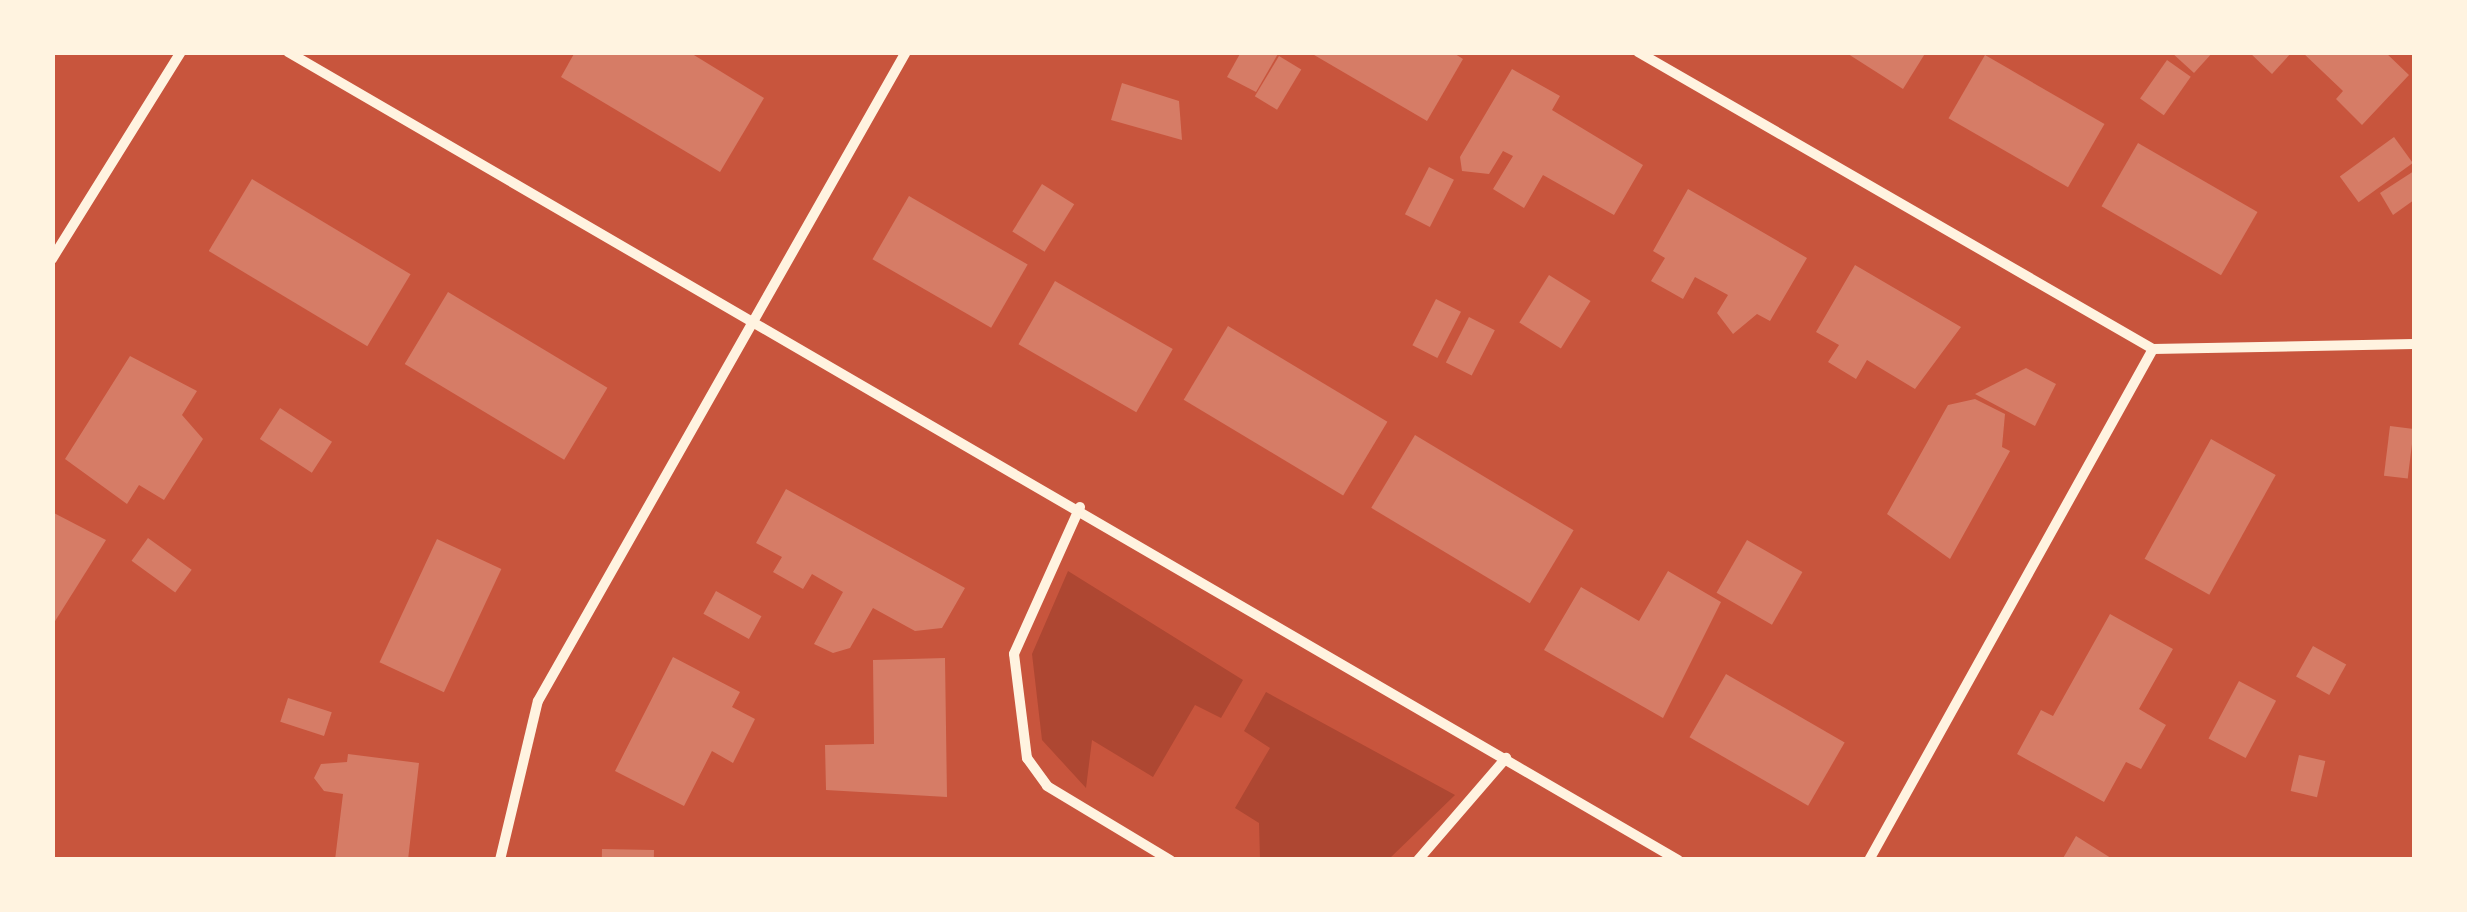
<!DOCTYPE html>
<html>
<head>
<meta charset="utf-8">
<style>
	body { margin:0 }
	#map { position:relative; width:2467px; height:912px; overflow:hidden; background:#c8553d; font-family:"PT Sans Narrow",sans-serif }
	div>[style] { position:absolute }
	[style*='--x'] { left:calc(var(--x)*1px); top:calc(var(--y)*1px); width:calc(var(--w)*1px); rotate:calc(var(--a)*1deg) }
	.green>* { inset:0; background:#ae4732 }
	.building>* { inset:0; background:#d67c66; transform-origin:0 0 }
	.minor>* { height:10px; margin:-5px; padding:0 5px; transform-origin:5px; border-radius:5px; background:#fff3e0 }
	span { translate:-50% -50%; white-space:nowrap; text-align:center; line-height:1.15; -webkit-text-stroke:8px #fff3e0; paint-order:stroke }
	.frame { position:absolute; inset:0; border:55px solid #fff3e0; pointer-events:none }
</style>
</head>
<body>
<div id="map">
	<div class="green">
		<div style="clip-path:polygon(1068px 571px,1243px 680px,1221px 718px,1195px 705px,1153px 777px,1092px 740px,1086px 788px,1042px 740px,1032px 654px)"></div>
		<div style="clip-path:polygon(1266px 692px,1455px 795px,1389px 859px,1260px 859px,1259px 823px,1235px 808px,1270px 748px,1244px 731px)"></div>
	</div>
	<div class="building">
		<div style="clip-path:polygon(575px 52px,689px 52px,764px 98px,720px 172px,561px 77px)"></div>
		<div style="clip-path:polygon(1241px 52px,1279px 52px,1256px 92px,1227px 77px)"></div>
		<div style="clip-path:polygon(1309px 52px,1452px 52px,1463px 59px,1427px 121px)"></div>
		<div style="clip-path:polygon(1845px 52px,1926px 52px,1903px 89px)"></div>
		<div style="clip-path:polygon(2171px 52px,2213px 52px,2194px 73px)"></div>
		<div style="clip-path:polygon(2249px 52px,2292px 52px,2272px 74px)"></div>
		<div style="clip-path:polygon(2302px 52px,2385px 52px,2409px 75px,2362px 125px,2336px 99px,2343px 91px)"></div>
		<div style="left:1985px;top:55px;width:138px;height:73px;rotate:30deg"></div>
		<div style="left:1279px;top:56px;width:26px;height:47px;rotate:31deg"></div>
		<div style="left:2167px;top:60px;width:29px;height:47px;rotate:35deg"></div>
		<div style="clip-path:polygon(1512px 69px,1560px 96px,1552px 110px,1643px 165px,1614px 215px,1543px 175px,1524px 208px,1493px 189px,1513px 156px,1503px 151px,1489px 174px,1462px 171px,1460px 157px)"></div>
		<div style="clip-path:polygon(1122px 83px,1179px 101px,1182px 140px,1111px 120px)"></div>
		<div style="left:2394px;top:137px;width:32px;height:67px;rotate:54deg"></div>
		<div style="left:2138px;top:143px;width:138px;height:73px;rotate:30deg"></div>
		<div style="left:1429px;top:167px;width:28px;height:53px;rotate:27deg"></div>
		<div style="clip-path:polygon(2414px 171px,2414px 200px,2393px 215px,2380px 193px)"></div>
		<div style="left:252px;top:179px;width:185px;height:84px;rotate:31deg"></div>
		<div style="left:1042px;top:184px;width:38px;height:56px;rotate:32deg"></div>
		<div style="clip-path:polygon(1688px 189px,1807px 258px,1770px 321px,1757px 314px,1733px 334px,1717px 313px,1728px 295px,1695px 277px,1683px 299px,1651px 281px,1665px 258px,1653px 251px)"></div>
		<div style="left:909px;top:196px;width:137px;height:73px;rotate:30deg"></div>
		<div style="clip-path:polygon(1855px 265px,1961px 327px,1915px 389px,1867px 360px,1856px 379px,1828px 362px,1839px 345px,1816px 332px)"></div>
		<div style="left:1549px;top:275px;width:49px;height:56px;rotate:32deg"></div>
		<div style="left:1055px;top:281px;width:136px;height:73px;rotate:30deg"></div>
		<div style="left:448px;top:292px;width:186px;height:84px;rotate:31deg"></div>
		<div style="left:1436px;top:299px;width:28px;height:52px;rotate:27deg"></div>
		<div style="left:1469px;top:317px;width:29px;height:51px;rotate:27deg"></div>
		<div style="left:1228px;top:326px;width:186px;height:86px;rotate:31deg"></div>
		<div style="clip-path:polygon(130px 356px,197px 391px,182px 415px,203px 439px,164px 500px,139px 485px,127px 504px,65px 459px)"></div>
		<div style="clip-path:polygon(2026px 368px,2056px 384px,2035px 426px,1975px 394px)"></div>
		<div style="clip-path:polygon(1975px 399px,2005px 414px,2002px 447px,2010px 451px,1950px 559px,1887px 514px,1948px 405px)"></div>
		<div style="left:280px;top:408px;width:62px;height:37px;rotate:33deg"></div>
		<div style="left:2390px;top:426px;width:24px;height:50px;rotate:7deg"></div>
		<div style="left:1415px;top:435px;width:185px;height:85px;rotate:31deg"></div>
		<div style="left:2211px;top:439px;width:74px;height:137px;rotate:29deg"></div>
		<div style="clip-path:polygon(786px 489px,965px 588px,942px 628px,915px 631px,873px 608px,850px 648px,833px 653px,814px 644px,843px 592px,812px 574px,803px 589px,773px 572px,782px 557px,756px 543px)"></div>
		<div style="clip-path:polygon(52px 512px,106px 540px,52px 626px)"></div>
		<div style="left:148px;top:538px;width:54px;height:28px;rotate:36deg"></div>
		<div style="left:437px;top:539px;width:71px;height:136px;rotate:25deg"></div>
		<div style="left:1747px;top:540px;width:64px;height:61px;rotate:30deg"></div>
		<div style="clip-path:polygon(1668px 571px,1721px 602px,1663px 718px,1544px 650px,1581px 587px,1639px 621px)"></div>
		<div style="left:716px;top:591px;width:52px;height:26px;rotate:29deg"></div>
		<div style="clip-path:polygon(2110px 614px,2173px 649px,2139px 709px,2166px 725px,2141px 769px,2126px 762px,2104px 802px,2017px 754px,2041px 710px,2053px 716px)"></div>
		<div style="left:2313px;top:646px;width:38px;height:35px;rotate:29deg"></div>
		<div style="clip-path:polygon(673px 657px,740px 692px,732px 707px,755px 719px,733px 763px,712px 751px,684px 806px,615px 771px)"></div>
		<div style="clip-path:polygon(945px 658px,947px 797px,826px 790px,825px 745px,874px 744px,873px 660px)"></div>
		<div style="left:1726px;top:674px;width:137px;height:73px;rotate:30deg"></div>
		<div style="left:2239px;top:681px;width:42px;height:65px;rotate:28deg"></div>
		<div style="left:288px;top:698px;width:46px;height:25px;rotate:18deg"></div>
		<div style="clip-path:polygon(348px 754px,419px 763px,408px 860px,335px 860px,343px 794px,324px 791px,314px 778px,321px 764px,347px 762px)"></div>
		<div style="left:2299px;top:755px;width:27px;height:37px;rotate:13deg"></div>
		<div style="clip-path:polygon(2076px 836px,2114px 860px,2062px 860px)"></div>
		<div style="left:602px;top:849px;width:52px;height:11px;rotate:1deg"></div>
	</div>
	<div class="minor">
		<div style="--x:288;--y:52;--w:1608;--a:30.17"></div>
		<div style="--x:1638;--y:52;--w:595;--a:29.97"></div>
		<div style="--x:2153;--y:349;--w:585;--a:119.06"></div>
		<div style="--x:52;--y:259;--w:244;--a:-58.1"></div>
		<div style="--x:2153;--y:349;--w:261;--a:-1.1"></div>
		<div style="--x:1080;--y:507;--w:161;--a:114.2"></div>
		<div style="--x:1014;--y:654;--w:105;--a:82.9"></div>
		<div style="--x:1027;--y:758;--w:34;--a:54"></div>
		<div style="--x:1047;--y:786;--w:144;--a:31"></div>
		<div style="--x:500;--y:860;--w:163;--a:-76.6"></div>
		<div style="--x:538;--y:701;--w:746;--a:-60.45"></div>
		<div style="--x:1418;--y:860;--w:135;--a:-49.2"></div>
	</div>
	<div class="frame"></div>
</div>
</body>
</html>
